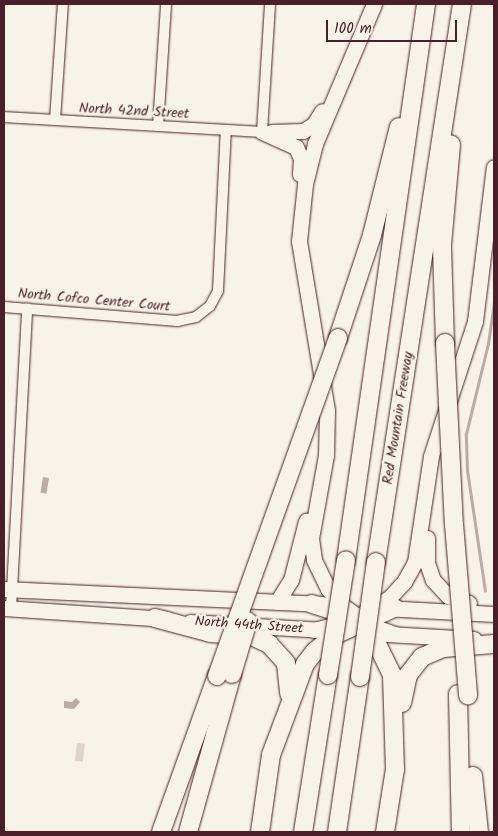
<!DOCTYPE html>
<html>
<head>
<meta charset="utf-8">
<style>
	body { margin:0 }
	#map { position:relative; width:498px; height:836px; overflow:hidden; background:#f7f3e8; font-family:Kalam,sans-serif }
	div>[style] { position:absolute }
	[style*='--x'] { left:calc(var(--x)*1px); top:calc(var(--y)*1px); width:calc(var(--w)*1px); rotate:calc(var(--a)*1deg) }
	.green>* { inset:0; background:#ded4cc; transform-origin:0 0 }
	.water>* { inset:0; background:#bcaaa7; transform-origin:0 0 }
	.stream>* { height:2.5px; margin:-1.25px; padding:0 1.25px; transform-origin:1.25px; border-radius:1.25px; background:#bcaaa7 }
	.roads { filter:drop-shadow(0 0 1px #4a1f2b) drop-shadow(0 0 1px #4a1f2b) }
	.street>* { height:10px; margin:-5px; padding:0 5px; transform-origin:5px; border-radius:5px; background:#f7f3e8 }
	.primary>* { height:15px; margin:-7.5px; padding:0 7.5px; transform-origin:7.5px; border-radius:7.5px; background:#f7f3e8 }
	.highway>* { height:18px; margin:-9px; padding:0 9px; transform-origin:9px; border-radius:9px; background:#f7f3e8 }
	.bridges { filter:drop-shadow(0 0 1px #4a1f2b) drop-shadow(0 0 1px #4a1f2b) }
	.highway-bridge>* { height:18px; margin:-9px; padding:0 9px; transform-origin:9px; border-radius:9px; background:#f7f3e8 }
	span { translate:-50% -50%; white-space:nowrap; text-align:center; line-height:1.15; -webkit-text-stroke:4.5px #f7f3e8; paint-order:stroke }
	.street-label { font-size:14px; color:#4a1f2b }
	.frame { position:absolute; inset:0; border:5px solid #4a1f2b; pointer-events:none }
	.scale { position:absolute; left:326px; top:20px; width:131px; height:22px; box-sizing:border-box; border:2px solid #4a1f2b; border-top:0; padding-left:6px; font-size:15px; line-height:18px; white-space:nowrap; color:#4a1f2b; -webkit-text-stroke:4px #f7f3e8; paint-order:stroke }
</style>
</head>
<body>
<div id="map">
	<div class="green">
		<div style="left:77px;top:743px;width:8px;height:18px;rotate:7deg"></div>
	</div>
	<div class="water">
		<div style="left:43px;top:477px;width:6px;height:16px;rotate:9deg"></div>
		<div style="clip-path:polygon(76px 698px,80px 702px,74px 709px,64px 708px,64px 701px,72px 702px)"></div>
	</div>
	<div class="stream">
		<div style="--x:485;--y:591;--w:122;--a:-98.5"></div>
		<div style="--x:467;--y:470;--w:36;--a:-92"></div>
		<div style="--x:466;--y:434;--w:93;--a:-76.3"></div>
		<div style="--x:488;--y:344;--w:42;--a:-81.9"></div>
	</div>
	<div class="roads">
		<div class="street">
			<div style="--x:4;--y:117;--w:258;--a:3.3"></div>
			<div style="--x:262;--y:132;--w:128;--a:-86.4"></div>
			<div style="--x:55;--y:120;--w:116;--a:-86.1"></div>
			<div style="--x:158;--y:126;--w:122;--a:-86.2"></div>
			<div style="--x:4;--y:307;--w:174;--a:4.6"></div>
			<div style="--x:177;--y:321;--w:19;--a:-12"></div>
			<div style="--x:196;--y:317;--w:18;--a:-38"></div>
			<div style="--x:210;--y:306;--w:17;--a:-62"></div>
			<div style="--x:218;--y:291;--w:161;--a:-87.2"></div>
			<div style="--x:11;--y:608;--w:300;--a:-86.9"></div>
		</div>
		<div class="primary">
			<div style="--x:374;--y:4;--w:152;--a:112.9"></div>
			<div style="--x:315;--y:144;--w:41;--a:104"></div>
			<div style="--x:305;--y:184;--w:57;--a:96"></div>
			<div style="--x:299;--y:241;--w:172;--a:80.6"></div>
			<div style="--x:327;--y:411;--w:44;--a:91.3"></div>
			<div style="--x:326;--y:455;--w:84;--a:100.2"></div>
			<div style="--x:311;--y:538;--w:22;--a:82"></div>
			<div style="--x:314;--y:560;--w:32;--a:64"></div>
			<div style="--x:328;--y:589;--w:23;--a:49"></div>
			<div style="--x:343;--y:606;--w:33;--a:35"></div>
			<div style="--x:370;--y:625;--w:27;--a:20"></div>
			<div style="--x:262;--y:132;--w:37;--a:24"></div>
			<div style="--x:296;--y:147;--w:13;--a:67"></div>
			<div style="--x:301;--y:159;--w:15;--a:94"></div>
			<div style="--x:271;--y:132;--w:32;--a:-2"></div>
			<div style="--x:303;--y:131;--w:13;--a:-32"></div>
			<div style="--x:314;--y:124;--w:15;--a:-58"></div>
			<div style="--x:427;--y:538;--w:25;--a:90"></div>
			<div style="--x:427;--y:563;--w:18;--a:71"></div>
			<div style="--x:433;--y:580;--w:22;--a:47"></div>
			<div style="--x:448;--y:596;--w:22;--a:18"></div>
			<div style="--x:4;--y:589;--w:319;--a:2.7"></div>
			<div style="--x:277;--y:602;--w:26;--a:-58"></div>
			<div style="--x:291;--y:580;--w:61;--a:-75.7"></div>
			<div style="--x:4;--y:608;--w:163;--a:3.9"></div>
			<div style="--x:383;--y:608;--w:111;--a:3.1"></div>
			<div style="--x:190;--y:622;--w:134;--a:3.4"></div>
			<div style="--x:314;--y:630;--w:39;--a:-15"></div>
			<div style="--x:352;--y:620;--w:43;--a:-30.7"></div>
			<div style="--x:389;--y:598;--w:22;--a:-47"></div>
			<div style="--x:404;--y:582;--w:23;--a:-61"></div>
			<div style="--x:415;--y:562;--w:107;--a:-81.4"></div>
			<div style="--x:431;--y:456;--w:142;--a:-71.9"></div>
			<div style="--x:475;--y:321;--w:155;--a:-83"></div>
			<div style="--x:387;--y:634;--w:87;--a:3.3"></div>
		</div>
		<div class="highway">
			<div style="--x:338;--y:338;--w:108;--a:-71.7"></div>
			<div style="--x:372;--y:235;--w:111;--a:-76"></div>
			<div style="--x:445;--y:343;--w:98;--a:-91.8"></div>
			<div style="--x:442;--y:245;--w:101;--a:-84.9"></div>
			<div style="--x:346;--y:560;--w:562;--a:-81.81"></div>
			<div style="--x:376;--y:562;--w:565;--a:-81.24"></div>
			<div style="--x:312;--y:604;--w:30;--a:17"></div>
			<div style="--x:341;--y:613;--w:27;--a:34"></div>
			<div style="--x:363;--y:628;--w:21;--a:49"></div>
			<div style="--x:377;--y:644;--w:34;--a:64"></div>
			<div style="--x:392;--y:675;--w:94;--a:88.2"></div>
			<div style="--x:395;--y:769;--w:64;--a:99"></div>
			<div style="--x:155;--y:618;--w:58;--a:15"></div>
			<div style="--x:211;--y:633;--w:41;--a:4.2"></div>
			<div style="--x:252;--y:636;--w:19;--a:25"></div>
			<div style="--x:269;--y:644;--w:25;--a:48"></div>
			<div style="--x:286;--y:663;--w:31;--a:84"></div>
			<div style="--x:458;--y:694;--w:138;--a:88.8"></div>
			<div style="--x:402;--y:703;--w:29;--a:-78"></div>
			<div style="--x:408;--y:675;--w:23;--a:-52"></div>
			<div style="--x:422;--y:657;--w:23;--a:-23"></div>
			<div style="--x:443;--y:648;--w:51;--a:-4.5"></div>
			<div style="--x:473;--y:776;--w:56;--a:83.9"></div>
			<div style="--x:161;--y:832;--w:166;--a:-70.3"></div>
			<div style="--x:188;--y:832;--w:164;--a:-74.4"></div>
			<div style="--x:260;--y:832;--w:78;--a:-81.9"></div>
			<div style="--x:271;--y:755;--w:97;--a:-69.5"></div>
			<div style="--x:305;--y:664;--w:16;--a:-52"></div>
			<div style="--x:315;--y:651;--w:28;--a:-38"></div>
			<div style="--x:337;--y:634;--w:63;--a:-24.5"></div>
			<div style="--x:303;--y:832;--w:159;--a:-81"></div>
			<div style="--x:337;--y:832;--w:157;--a:-81.6"></div>
		</div>
	</div>
	<div class="bridges">
		<div class="highway-bridge">
			<div style="--x:445;--y:343;--w:181;--a:87.2"></div>
			<div style="--x:454;--y:524;--w:172;--a:85.3"></div>
			<div style="--x:232;--y:674;--w:55;--a:-73.2"></div>
			<div style="--x:328;--y:675;--w:116;--a:-81.1"></div>
			<div style="--x:217;--y:676;--w:359;--a:-70.3"></div>
			<div style="--x:360;--y:677;--w:116;--a:-82.1"></div>
		</div>
	</div>
	<div class="street-label">
		<span style="left:134px;top:111px;rotate:3deg">North 42nd Street</span>
		<span style="left:94px;top:300px;rotate:5deg">North Cofco Center Court</span>
		<span style="left:398px;top:418px;rotate:-81deg">Red Mountain Freeway</span>
		<span style="left:249px;top:625px;rotate:4deg">North 44th Street</span>
	</div>
	<div class="frame"></div>
	<div class="scale">100 m</div>
</div>
</body>
</html>
